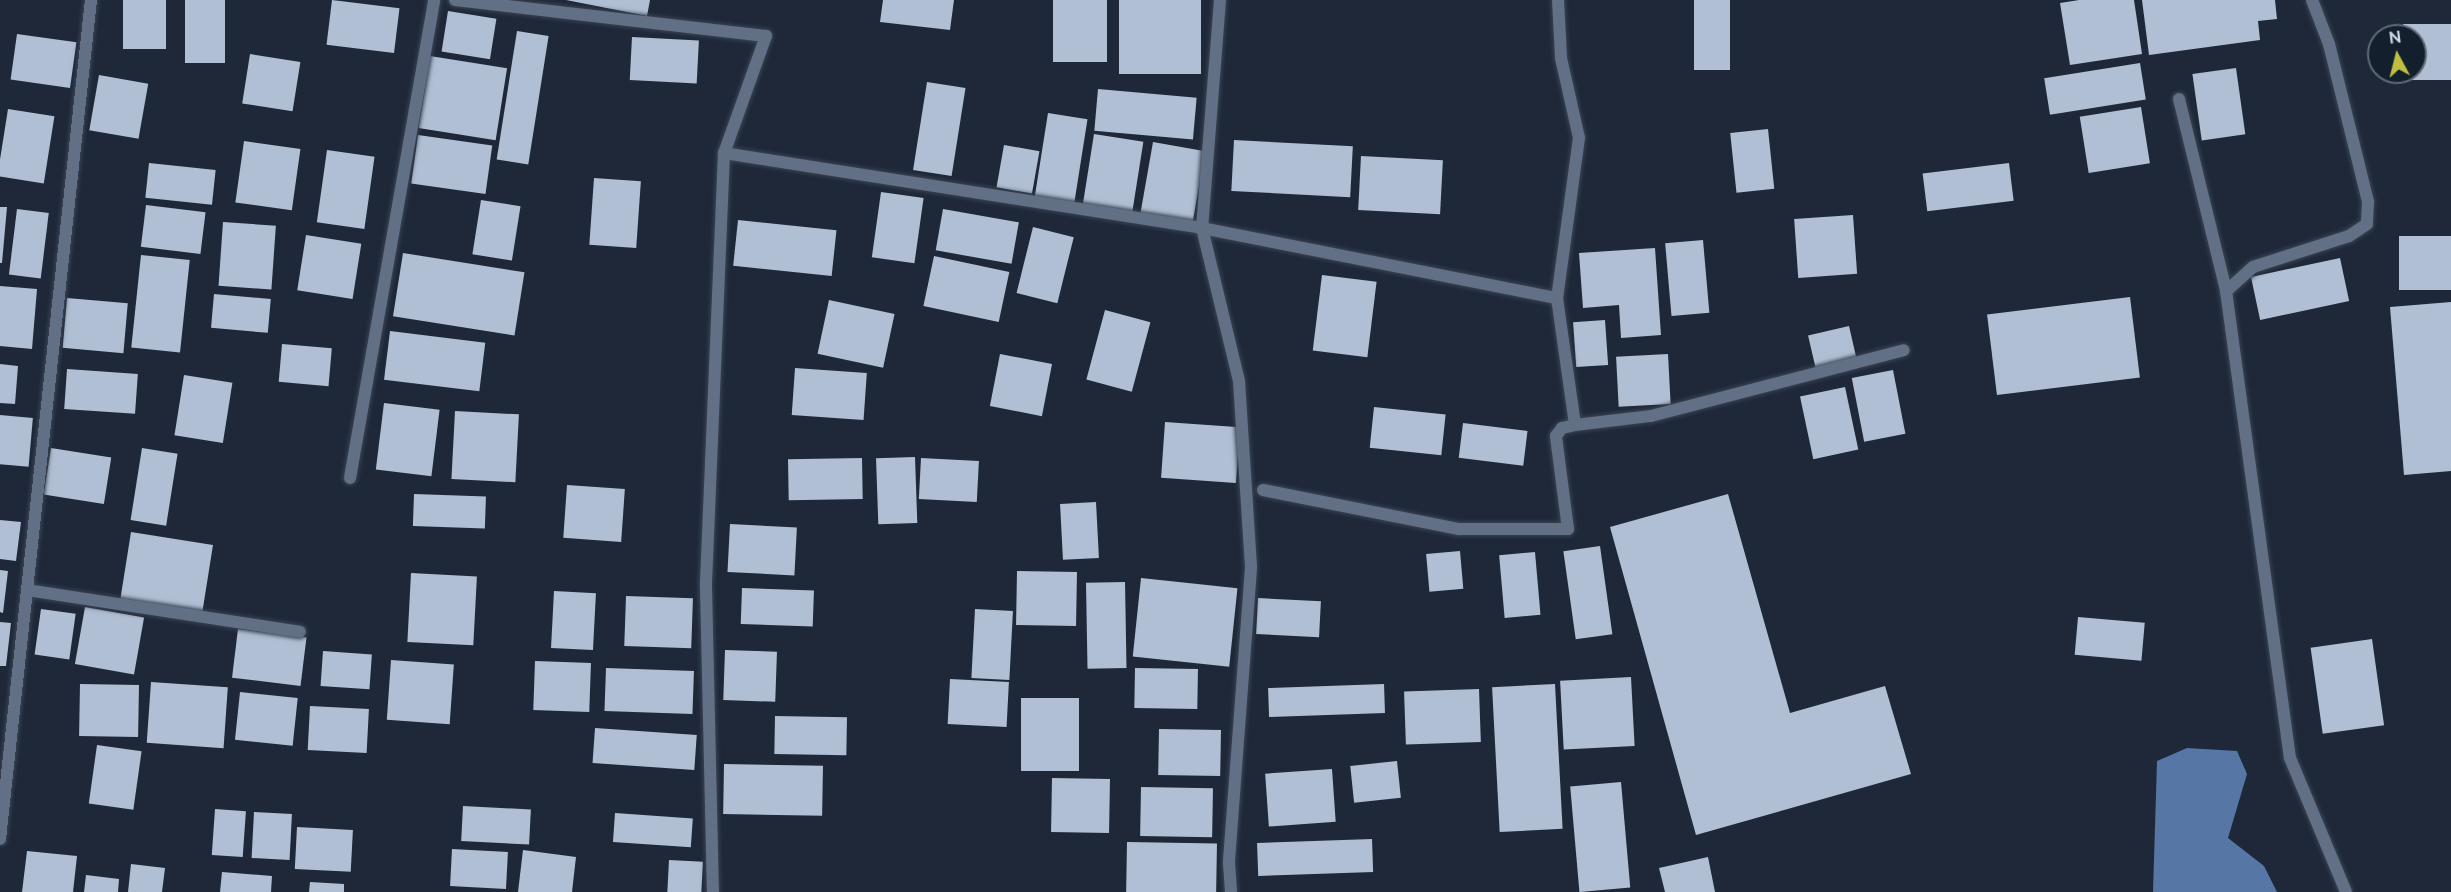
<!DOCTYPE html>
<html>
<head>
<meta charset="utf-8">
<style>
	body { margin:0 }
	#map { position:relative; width:2451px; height:892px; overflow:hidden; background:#1e2839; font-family:Raleway,sans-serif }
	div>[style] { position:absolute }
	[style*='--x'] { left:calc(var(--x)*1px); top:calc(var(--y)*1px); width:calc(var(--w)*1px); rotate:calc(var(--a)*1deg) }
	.water>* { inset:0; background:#5676a5 }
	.building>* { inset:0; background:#b1bfd4; transform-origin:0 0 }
	.roads { filter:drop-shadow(0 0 2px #3a4454) drop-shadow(0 0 2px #3a4454) }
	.service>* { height:12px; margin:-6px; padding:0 6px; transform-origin:6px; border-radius:6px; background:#627085 }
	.minor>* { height:12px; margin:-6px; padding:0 6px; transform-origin:6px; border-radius:6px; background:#627085 }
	span { translate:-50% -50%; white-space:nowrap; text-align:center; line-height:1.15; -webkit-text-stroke:6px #141f2e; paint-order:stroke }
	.north { position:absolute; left:2367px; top:24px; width:60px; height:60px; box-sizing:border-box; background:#141f2e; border:2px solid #5f6976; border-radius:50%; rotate:353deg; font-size:16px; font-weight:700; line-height:24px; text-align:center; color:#d0d7e2 }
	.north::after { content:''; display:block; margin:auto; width:21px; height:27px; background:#c0be41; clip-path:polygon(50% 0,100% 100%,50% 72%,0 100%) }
</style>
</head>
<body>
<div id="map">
	<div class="water">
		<div style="clip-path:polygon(2187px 748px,2237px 751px,2247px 774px,2228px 838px,2264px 866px,2277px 892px,2153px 892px,2157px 761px)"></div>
	</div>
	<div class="building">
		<div style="left:123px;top:0;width:43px;height:49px"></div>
		<div style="left:185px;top:0;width:40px;height:63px"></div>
		<div style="left:332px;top:0;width:68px;height:45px;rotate:7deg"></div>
		<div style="clip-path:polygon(566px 0,650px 0,647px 16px)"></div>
		<div style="clip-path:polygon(883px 0,954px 0,950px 30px,880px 22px)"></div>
		<div style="left:1053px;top:0;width:54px;height:62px"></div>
		<div style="left:1119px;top:0;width:82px;height:74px"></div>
		<div style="left:1694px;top:0;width:36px;height:70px"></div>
		<div style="clip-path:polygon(2079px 0,2134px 0,2142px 54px,2070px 65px,2060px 3px)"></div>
		<div style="clip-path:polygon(2142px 0,2275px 0,2277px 19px,2258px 21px,2260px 40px,2149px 55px)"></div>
		<div style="left:448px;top:11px;width:49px;height:41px;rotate:9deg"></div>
		<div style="clip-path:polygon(2403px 24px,2451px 24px,2451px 80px,2403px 80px,2403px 72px,2415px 72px,2415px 36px,2403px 36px)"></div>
		<div style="left:517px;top:31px;width:32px;height:130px;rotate:9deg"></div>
		<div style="left:17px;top:34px;width:60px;height:46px;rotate:8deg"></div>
		<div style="left:632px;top:37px;width:67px;height:43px;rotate:3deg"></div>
		<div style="left:250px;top:54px;width:51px;height:50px;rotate:9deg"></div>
		<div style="left:430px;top:56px;width:78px;height:73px;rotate:9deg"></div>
		<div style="left:2140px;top:63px;width:37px;height:97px;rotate:81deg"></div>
		<div style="left:2236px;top:68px;width:67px;height:44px;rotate:82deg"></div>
		<div style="left:99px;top:75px;width:50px;height:56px;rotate:10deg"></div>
		<div style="left:927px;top:82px;width:39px;height:89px;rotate:9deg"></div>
		<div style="left:1098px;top:89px;width:99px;height:42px;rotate:5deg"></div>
		<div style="left:2141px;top:107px;width:57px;height:62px;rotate:81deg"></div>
		<div style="left:8px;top:109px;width:47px;height:68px;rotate:9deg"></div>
		<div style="left:1048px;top:113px;width:40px;height:87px;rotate:9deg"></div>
		<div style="left:1768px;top:129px;width:60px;height:38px;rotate:84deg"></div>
		<div style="left:1094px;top:134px;width:50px;height:73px;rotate:9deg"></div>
		<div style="left:418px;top:135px;width:75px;height:49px;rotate:8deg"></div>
		<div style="left:1234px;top:140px;width:119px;height:51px;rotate:3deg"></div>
		<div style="left:244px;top:141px;width:57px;height:62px;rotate:8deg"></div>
		<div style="left:1153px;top:142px;width:53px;height:72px;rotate:10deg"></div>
		<div style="left:1004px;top:145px;width:36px;height:43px;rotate:10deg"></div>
		<div style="left:327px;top:150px;width:48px;height:73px;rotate:8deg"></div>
		<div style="left:1361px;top:156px;width:82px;height:54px;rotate:3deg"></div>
		<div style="left:149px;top:163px;width:67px;height:35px;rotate:6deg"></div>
		<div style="left:2009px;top:163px;width:38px;height:87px;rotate:83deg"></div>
		<div style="left:594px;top:178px;width:47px;height:67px;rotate:4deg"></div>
		<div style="left:881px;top:192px;width:43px;height:66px;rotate:8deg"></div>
		<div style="left:481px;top:200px;width:40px;height:55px;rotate:9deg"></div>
		<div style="left:146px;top:205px;width:60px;height:42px;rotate:7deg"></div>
		<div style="clip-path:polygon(0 207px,7px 207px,2px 263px,0 263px)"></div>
		<div style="left:17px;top:209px;width:32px;height:66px;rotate:7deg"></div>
		<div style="left:943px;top:209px;width:77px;height:42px;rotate:10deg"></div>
		<div style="left:1853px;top:215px;width:59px;height:59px;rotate:86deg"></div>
		<div style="left:738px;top:220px;width:99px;height:46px;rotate:6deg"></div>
		<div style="left:223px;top:222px;width:53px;height:64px;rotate:4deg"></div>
		<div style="left:1033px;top:227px;width:42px;height:68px;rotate:14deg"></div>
		<div style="left:306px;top:235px;width:56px;height:56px;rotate:9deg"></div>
		<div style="left:2451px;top:236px;width:54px;height:52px;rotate:90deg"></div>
		<div style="left:1703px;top:240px;width:73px;height:38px;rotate:85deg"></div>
		<div style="clip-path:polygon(1655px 248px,1661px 335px,1621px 338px,1619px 305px,1583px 308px,1579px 253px)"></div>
		<div style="left:403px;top:253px;width:123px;height:64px;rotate:9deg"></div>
		<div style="left:141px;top:255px;width:49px;height:93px;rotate:6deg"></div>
		<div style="left:934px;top:256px;width:77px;height:51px;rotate:12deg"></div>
		<div style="left:2340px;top:258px;width:44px;height:91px;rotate:78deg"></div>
		<div style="left:1322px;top:275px;width:55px;height:76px;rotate:7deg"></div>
		<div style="clip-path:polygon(0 286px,37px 289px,32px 349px,0 346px)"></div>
		<div style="left:214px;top:294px;width:57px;height:34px;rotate:5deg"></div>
		<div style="left:2130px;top:297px;width:81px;height:144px;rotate:83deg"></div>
		<div style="left:67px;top:298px;width:61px;height:50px;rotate:5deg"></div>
		<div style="left:829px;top:300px;width:67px;height:55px;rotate:12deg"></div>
		<div style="clip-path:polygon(2451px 302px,2451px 471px,2404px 475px,2390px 307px)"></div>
		<div style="left:1105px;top:310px;width:47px;height:72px;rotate:15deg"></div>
		<div style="left:1605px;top:320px;width:45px;height:32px;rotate:86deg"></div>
		<div style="left:1849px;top:326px;width:35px;height:42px;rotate:77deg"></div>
		<div style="left:390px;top:331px;width:96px;height:49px;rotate:7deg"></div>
		<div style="left:282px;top:344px;width:50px;height:38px;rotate:5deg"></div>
		<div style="left:1000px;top:354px;width:53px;height:53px;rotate:11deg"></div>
		<div style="left:1668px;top:354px;width:50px;height:52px;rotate:87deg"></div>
		<div style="clip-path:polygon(0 364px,18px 366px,15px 404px,0 403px)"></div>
		<div style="left:795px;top:368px;width:72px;height:47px;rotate:4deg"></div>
		<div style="left:67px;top:369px;width:71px;height:40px;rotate:4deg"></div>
		<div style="left:1893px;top:370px;width:65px;height:42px;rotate:79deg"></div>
		<div style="left:184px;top:375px;width:49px;height:61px;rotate:9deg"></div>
		<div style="left:1845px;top:387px;width:64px;height:46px;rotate:78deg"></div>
		<div style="left:384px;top:403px;width:56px;height:67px;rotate:7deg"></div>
		<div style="left:1374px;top:407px;width:72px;height:41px;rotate:6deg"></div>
		<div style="left:455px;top:411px;width:64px;height:68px;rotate:3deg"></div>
		<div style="left:0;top:415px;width:33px;height:49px;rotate:5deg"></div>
		<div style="left:1165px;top:422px;width:75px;height:56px;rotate:4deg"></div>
		<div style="left:1463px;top:423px;width:65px;height:35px;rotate:7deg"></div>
		<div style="left:51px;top:448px;width:61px;height:47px;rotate:9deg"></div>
		<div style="left:142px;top:448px;width:36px;height:73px;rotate:9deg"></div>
		<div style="left:915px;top:457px;width:66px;height:39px;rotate:88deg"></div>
		<div style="left:862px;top:458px;width:41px;height:74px;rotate:89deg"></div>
		<div style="left:921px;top:458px;width:58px;height:41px;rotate:3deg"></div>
		<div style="left:567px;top:485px;width:58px;height:53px;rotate:4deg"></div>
		<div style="left:414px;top:494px;width:72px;height:32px;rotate:2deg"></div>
		<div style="clip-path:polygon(1728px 494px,1790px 713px,1885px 686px,1911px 774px,1696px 835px,1610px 527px)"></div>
		<div style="left:1096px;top:502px;width:56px;height:36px;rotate:87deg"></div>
		<div style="clip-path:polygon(0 520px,21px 522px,16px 561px,0 559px)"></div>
		<div style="left:730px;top:524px;width:67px;height:48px;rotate:3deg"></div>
		<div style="left:131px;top:532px;width:83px;height:72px;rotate:9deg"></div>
		<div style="left:1600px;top:546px;width:89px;height:37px;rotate:82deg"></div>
		<div style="left:1460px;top:551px;width:38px;height:34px;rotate:85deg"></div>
		<div style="left:1535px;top:552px;width:63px;height:36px;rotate:85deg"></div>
		<div style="clip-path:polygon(0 570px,8px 571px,3px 613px,0 612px)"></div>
		<div style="left:1017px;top:571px;width:60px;height:54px;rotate:1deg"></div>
		<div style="left:411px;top:573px;width:66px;height:69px;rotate:3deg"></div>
		<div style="left:1141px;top:578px;width:97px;height:79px;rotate:6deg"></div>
		<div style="left:1125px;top:582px;width:86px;height:39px;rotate:89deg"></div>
		<div style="left:742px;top:588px;width:72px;height:36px;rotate:2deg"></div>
		<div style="left:554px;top:591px;width:42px;height:57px;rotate:3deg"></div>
		<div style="left:626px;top:596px;width:67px;height:50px;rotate:2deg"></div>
		<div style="left:1258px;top:598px;width:63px;height:36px;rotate:3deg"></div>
		<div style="left:85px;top:607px;width:60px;height:58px;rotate:10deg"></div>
		<div style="left:41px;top:609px;width:35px;height:46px;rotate:8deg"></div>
		<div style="left:975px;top:609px;width:38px;height:69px;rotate:3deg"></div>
		<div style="left:2078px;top:617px;width:67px;height:38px;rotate:5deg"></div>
		<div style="clip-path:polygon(0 622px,11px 623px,6px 666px,0 666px)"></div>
		<div style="left:238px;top:629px;width:69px;height:49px;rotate:7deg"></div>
		<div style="left:2372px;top:639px;width:87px;height:62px;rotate:82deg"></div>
		<div style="left:725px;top:650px;width:52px;height:50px;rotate:2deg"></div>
		<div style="left:323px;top:651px;width:49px;height:35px;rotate:4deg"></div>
		<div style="left:391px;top:660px;width:63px;height:60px;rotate:4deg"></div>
		<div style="left:535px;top:661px;width:56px;height:49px;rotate:2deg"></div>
		<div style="left:606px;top:668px;width:88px;height:43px;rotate:2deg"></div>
		<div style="left:1135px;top:668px;width:63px;height:40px;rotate:1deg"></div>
		<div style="left:1631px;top:677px;width:69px;height:71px;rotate:87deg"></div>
		<div style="left:950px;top:679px;width:59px;height:45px;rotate:3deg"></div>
		<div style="left:151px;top:682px;width:77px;height:61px;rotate:4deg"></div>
		<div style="left:80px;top:684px;width:59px;height:52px;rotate:1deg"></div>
		<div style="left:1384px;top:684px;width:29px;height:116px;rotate:88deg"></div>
		<div style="left:1555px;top:684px;width:145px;height:63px;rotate:87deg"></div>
		<div style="left:1479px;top:689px;width:53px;height:75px;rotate:88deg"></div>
		<div style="left:240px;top:692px;width:58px;height:48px;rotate:6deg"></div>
		<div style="left:1021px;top:698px;width:58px;height:73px"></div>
		<div style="left:310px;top:706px;width:59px;height:44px;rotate:3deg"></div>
		<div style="left:775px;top:716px;width:72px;height:38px;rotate:1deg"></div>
		<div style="left:595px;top:728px;width:102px;height:35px;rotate:4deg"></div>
		<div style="left:1159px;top:729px;width:62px;height:46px;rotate:1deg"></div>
		<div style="left:97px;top:745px;width:45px;height:59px;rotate:8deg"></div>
		<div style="left:1397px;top:761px;width:37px;height:47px;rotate:84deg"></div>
		<div style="left:724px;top:764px;width:99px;height:50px;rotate:1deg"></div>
		<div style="left:1332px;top:769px;width:53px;height:67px;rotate:86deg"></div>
		<div style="left:1052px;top:778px;width:58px;height:54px;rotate:1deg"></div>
		<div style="left:1621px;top:782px;width:106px;height:51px;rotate:85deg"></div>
		<div style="left:1141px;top:787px;width:72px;height:49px;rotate:1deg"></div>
		<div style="left:463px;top:806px;width:68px;height:35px;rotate:3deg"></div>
		<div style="left:215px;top:809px;width:31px;height:46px;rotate:4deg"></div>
		<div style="left:254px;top:812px;width:38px;height:46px;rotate:3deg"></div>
		<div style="left:615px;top:813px;width:78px;height:29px;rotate:4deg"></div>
		<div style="left:297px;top:827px;width:56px;height:42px;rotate:3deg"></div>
		<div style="left:1372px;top:839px;width:33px;height:115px;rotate:88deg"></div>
		<div style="left:1127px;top:842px;width:90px;height:50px;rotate:1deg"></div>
		<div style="left:452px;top:849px;width:56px;height:37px;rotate:3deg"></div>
		<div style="clip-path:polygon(523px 850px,576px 857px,572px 892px,518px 892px)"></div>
		<div style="clip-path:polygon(27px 851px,77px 856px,73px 892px,22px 892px)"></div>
		<div style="clip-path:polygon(1708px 857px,1715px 892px,1665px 892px,1659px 868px)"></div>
		<div style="left:669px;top:860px;width:34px;height:32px;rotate:3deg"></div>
		<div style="clip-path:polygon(131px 864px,165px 868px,162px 892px,128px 892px)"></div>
		<div style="clip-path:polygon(222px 872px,272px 876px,271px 892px,220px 892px)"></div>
		<div style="clip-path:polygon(86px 875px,119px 879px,118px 892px,84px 892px)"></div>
		<div style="clip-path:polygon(310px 882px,344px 884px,344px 892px,309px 892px)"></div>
	</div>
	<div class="roads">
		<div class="service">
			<div style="--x:2179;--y:99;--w:198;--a:76.2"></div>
		</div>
		<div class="minor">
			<div style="--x:455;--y:0;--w:313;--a:6.6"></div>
			<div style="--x:766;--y:36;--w:124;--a:109.7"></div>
			<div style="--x:724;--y:153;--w:434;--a:92.4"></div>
			<div style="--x:706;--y:587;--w:305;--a:88.7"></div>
			<div style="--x:1220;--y:0;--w:229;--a:94.5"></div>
			<div style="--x:1202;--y:228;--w:157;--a:76.4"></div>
			<div style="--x:1239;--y:381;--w:187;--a:86.3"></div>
			<div style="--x:1251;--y:568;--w:296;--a:94.3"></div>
			<div style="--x:1229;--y:863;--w:29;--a:86"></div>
			<div style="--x:1558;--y:0;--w:58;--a:87"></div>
			<div style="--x:1561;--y:58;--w:82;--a:77.3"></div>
			<div style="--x:1579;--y:138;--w:162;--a:97.8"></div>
			<div style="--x:1557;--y:298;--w:128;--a:81.9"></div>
			<div style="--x:1575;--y:425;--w:77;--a:-6.8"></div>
			<div style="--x:1651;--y:416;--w:261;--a:-14.6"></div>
			<div style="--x:2312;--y:0;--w:47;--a:68.9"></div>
			<div style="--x:2329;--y:44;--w:163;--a:76.1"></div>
			<div style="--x:2368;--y:202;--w:22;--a:93"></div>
			<div style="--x:2367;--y:224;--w:22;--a:146"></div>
			<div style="--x:2349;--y:236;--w:101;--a:162.1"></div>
			<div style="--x:2253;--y:267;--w:36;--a:138"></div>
			<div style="--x:2226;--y:291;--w:471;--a:82.2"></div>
			<div style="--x:2290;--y:758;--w:145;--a:67.3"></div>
			<div style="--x:724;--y:153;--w:484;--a:8.9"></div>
			<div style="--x:1202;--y:228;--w:362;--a:11.2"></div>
			<div style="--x:350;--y:478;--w:485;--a:-80"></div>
			<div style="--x:1263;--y:490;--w:200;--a:11.3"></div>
			<div style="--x:1459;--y:529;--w:109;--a:0"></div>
			<div style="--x:1568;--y:529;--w:94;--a:-97.4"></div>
			<div style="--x:1556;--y:436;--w:10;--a:-53"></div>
			<div style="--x:1562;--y:428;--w:13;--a:-13"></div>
			<div style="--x:27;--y:590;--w:276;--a:8.7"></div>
			<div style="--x:0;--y:839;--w:844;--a:-83.81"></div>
		</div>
	</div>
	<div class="north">N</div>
</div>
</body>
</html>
